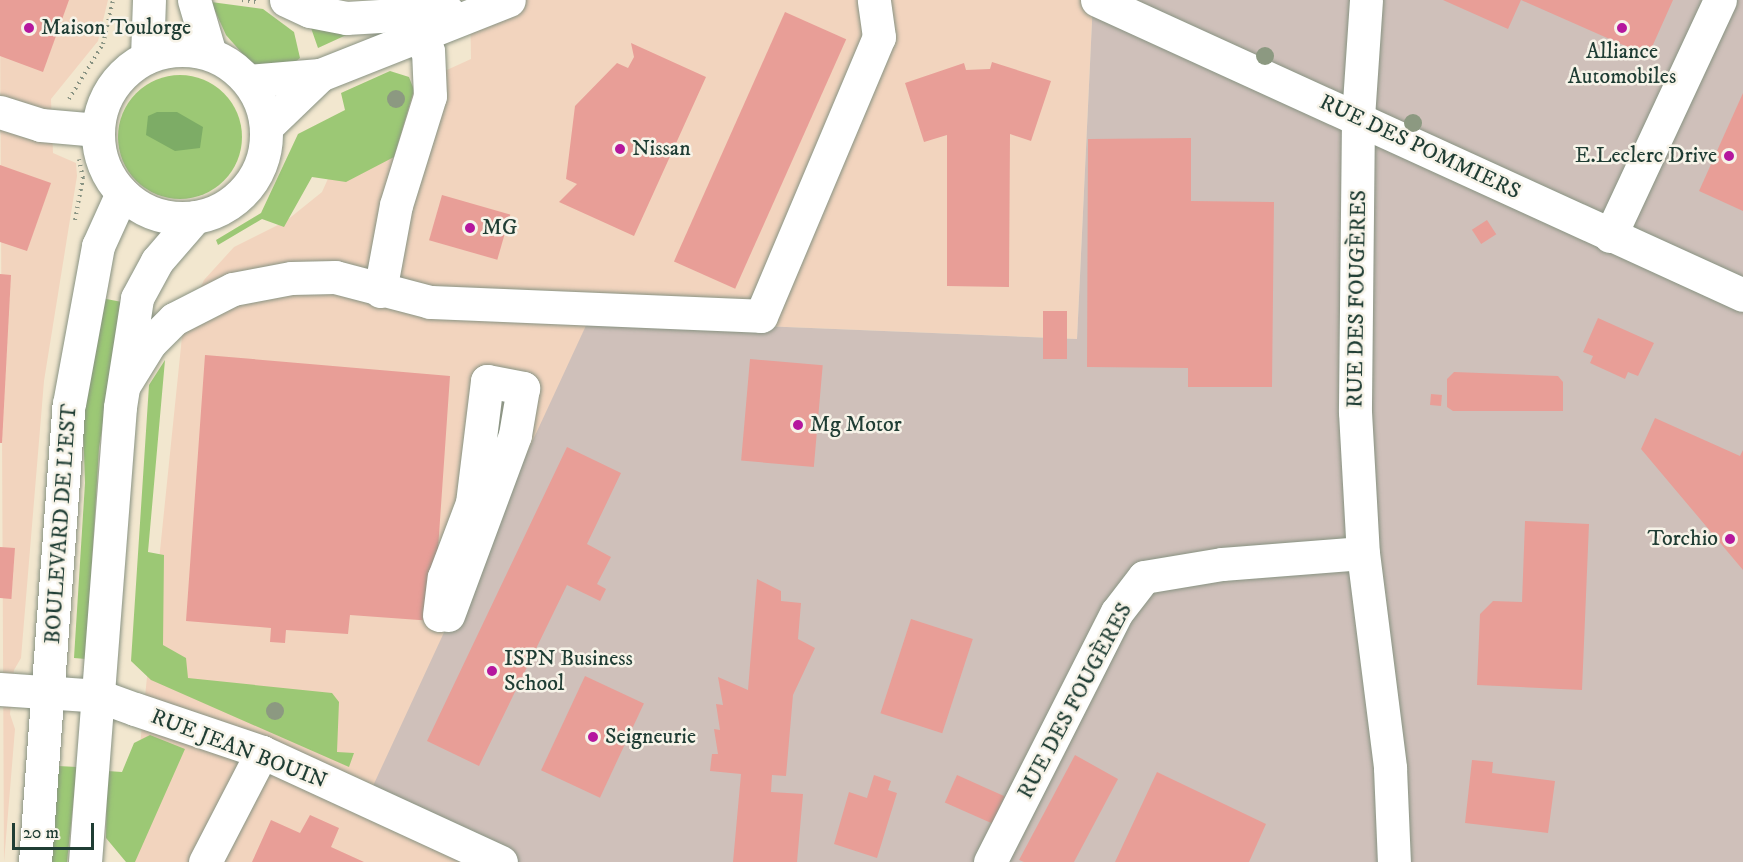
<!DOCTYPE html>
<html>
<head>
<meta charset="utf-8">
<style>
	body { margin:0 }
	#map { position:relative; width:1743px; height:862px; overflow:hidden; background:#f2e7cf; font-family:"IM FELL DW Pica",serif }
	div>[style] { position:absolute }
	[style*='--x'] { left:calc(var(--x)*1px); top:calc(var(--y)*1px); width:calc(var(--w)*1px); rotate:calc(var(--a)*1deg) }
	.built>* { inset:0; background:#f2d4be }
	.industrial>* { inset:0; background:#cfc0ba }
	.green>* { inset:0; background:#9cc875 }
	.round { border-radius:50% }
	.forest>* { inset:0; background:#7dac66 }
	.building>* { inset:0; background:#e89e97; transform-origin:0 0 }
	.path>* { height:4px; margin-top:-2px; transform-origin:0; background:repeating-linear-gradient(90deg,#889282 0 1.5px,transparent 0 6px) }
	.roads { filter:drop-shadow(0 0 2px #889282) drop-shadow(0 0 2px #889282) }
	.minor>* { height:33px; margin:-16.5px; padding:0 16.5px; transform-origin:16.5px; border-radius:16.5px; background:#fff }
	.major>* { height:33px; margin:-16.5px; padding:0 16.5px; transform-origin:16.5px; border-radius:16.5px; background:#fff }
	.major>.ring { margin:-16.5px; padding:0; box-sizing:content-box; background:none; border:33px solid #fff; border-radius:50% }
	.trees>* { width:18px; height:18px; margin:-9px; border-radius:50%; background:#8c9981 }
	.dots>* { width:16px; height:16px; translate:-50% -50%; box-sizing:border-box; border:3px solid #f7f3e8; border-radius:50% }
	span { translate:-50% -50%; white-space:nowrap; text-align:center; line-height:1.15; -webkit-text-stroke:5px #f7f3e8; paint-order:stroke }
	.poi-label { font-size:22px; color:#1f3d34 }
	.left { translate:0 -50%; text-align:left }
	.right { translate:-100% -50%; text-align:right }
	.street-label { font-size:22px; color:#1f3d34 }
	.scale { position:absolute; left:12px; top:823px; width:82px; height:27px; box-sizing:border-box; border:3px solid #1f3d34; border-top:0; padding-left:8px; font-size:18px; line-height:21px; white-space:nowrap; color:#1f3d34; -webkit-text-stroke:4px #f7f3e8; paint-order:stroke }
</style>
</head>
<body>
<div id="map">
	<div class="built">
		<div style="clip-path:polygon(0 0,108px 0,98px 41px,51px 99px,53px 153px,76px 163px,77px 176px,44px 381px,21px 658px,14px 670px,10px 714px,15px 729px,4px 862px)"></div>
		<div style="clip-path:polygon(470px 0,1093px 0,1077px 339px,589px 319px,501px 862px,128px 862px,183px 327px,204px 280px,234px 247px,286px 221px,322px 192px,359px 110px,471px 59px)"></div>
	</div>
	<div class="industrial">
		<div style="clip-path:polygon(1093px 0,1743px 0,1743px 862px,501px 862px,366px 801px,589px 319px,1077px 339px)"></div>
	</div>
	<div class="green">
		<div style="clip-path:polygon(211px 2px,263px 9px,294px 32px,300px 58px,293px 64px,258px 66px,248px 60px,226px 35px)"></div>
		<div style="clip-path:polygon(311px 28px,331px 31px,355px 31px,318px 48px)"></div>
		<div style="clip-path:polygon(390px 71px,409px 77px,414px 90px,394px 157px,346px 182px,312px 177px,284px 227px,262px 219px,218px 245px,216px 240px,261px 213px,298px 134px,345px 110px,341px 93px)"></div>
		<div class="round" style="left:118px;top:75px;width:124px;height:124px"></div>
		<div style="clip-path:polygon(101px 298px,122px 302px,99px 448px,86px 659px,74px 658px,85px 483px,83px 423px)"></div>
		<div style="clip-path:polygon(165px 360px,148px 552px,164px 555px,163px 645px,186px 658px,188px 678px,332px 693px,339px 702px,337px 752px,354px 753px,349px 767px,151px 680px,131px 661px,149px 385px)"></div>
		<div style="clip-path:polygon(150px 735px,185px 749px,135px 862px,126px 862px,106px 838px,107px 771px,122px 772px,134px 743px)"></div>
		<div style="clip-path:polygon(58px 766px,77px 767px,67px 862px,51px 862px)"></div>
	</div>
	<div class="forest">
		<div style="clip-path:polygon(157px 112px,177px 112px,203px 127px,200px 148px,175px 151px,146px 135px,148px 116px)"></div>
	</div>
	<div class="building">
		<div style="clip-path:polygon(0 0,69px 0,43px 72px,0 56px)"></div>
		<div style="clip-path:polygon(1443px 0,1673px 0,1648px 56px,1521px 0,1508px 29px)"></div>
		<div style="left:785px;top:12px;width:67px;height:273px;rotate:24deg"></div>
		<div style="clip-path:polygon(631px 43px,706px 77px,634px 236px,559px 202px,577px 184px,566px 179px,575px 106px,617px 63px,628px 68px,634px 57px)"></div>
		<div style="clip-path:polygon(992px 62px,1051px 81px,1031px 141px,1010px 134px,1009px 287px,947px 286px,947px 135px,924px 142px,905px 83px,964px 63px,966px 70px,990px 69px)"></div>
		<div style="clip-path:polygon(1743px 93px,1743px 211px,1699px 191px)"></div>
		<div style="clip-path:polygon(1191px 138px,1191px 201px,1274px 202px,1272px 387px,1188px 387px,1188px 368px,1087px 367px,1088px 139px)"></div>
		<div style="clip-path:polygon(0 165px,51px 183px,27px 251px,0 242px)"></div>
		<div style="left:442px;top:195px;width:71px;height:47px;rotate:16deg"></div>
		<div style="left:1487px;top:220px;width:17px;height:18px;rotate:57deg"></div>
		<div style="clip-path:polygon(0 274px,11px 275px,2px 443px,0 443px)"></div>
		<div style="left:1043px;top:311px;width:24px;height:48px"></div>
		<div style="clip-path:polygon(1598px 318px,1654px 343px,1638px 376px,1628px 372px,1625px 379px,1590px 363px,1593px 356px,1583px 352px)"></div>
		<div style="clip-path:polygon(205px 355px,450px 376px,433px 621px,350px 615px,348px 634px,286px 630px,285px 643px,270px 642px,271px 628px,186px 621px)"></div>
		<div style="left:750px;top:359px;width:73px;height:102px;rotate:5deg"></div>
		<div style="clip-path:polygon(1454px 372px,1558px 376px,1563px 382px,1563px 411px,1453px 411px,1447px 407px,1447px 379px)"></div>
		<div style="left:1431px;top:394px;width:11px;height:11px;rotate:5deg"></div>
		<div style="clip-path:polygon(1655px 418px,1740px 456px,1743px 450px,1743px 570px,1641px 449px)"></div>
		<div style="clip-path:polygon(567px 447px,621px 473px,587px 544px,611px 557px,597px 584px,606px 589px,600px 601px,567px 585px,479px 766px,427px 741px)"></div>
		<div style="clip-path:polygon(1525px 521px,1589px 524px,1582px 690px,1477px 685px,1480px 614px,1493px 601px,1522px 602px)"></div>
		<div style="left:0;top:547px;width:15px;height:51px;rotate:4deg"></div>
		<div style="clip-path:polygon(757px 579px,781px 591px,781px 601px,801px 603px,798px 639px,815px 648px,793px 695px,786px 776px,772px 775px,771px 792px,803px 794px,797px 862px,733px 862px,741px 774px,710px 771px,712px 754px,718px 754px,714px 729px,720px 730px,716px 704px,723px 705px,718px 677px,748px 690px)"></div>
		<div style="left:911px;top:619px;width:65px;height:99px;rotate:18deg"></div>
		<div style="left:585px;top:676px;width:65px;height:104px;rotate:25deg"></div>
		<div style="clip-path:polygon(1075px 755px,1118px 779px,1074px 862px,1024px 862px,1019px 860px)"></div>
		<div style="clip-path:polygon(1472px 760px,1493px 762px,1492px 773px,1555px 781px,1548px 833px,1465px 823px)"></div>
		<div style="clip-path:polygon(1157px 772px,1266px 824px,1249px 862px,1115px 862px)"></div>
		<div style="clip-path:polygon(874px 775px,891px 781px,888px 790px,897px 793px,877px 858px,834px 844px,849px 792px,867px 798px)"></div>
		<div style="left:957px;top:775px;width:52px;height:30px;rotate:24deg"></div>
		<div style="clip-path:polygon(310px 815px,339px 828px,331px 847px,364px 862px,252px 862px,271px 820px,300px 833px)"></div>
	</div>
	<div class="path">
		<div style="--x:242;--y:0;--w:14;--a:8"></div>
		<div style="--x:69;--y:99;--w:65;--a:-58.3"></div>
		<div style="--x:103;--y:44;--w:45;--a:-77.2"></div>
		<div style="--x:75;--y:220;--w:43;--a:-79.2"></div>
		<div style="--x:83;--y:178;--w:19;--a:-102"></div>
	</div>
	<div class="roads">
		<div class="minor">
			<div style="--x:286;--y:0;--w:26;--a:25"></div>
			<div style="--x:310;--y:11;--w:37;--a:11"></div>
			<div style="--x:346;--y:18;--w:102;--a:-3.4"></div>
			<div style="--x:1097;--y:0;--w:710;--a:24.54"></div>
			<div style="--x:1366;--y:0;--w:118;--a:93.9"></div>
			<div style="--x:1358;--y:118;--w:294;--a:90.6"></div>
			<div style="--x:1355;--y:412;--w:141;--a:86.8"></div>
			<div style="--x:1363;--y:553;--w:217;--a:82.8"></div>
			<div style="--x:1390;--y:768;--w:94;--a:87.6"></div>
			<div style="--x:248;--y:81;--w:72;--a:-4.8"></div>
			<div style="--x:320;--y:75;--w:203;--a:-21.6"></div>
			<div style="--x:0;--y:112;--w:43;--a:17.6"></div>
			<div style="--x:41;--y:125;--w:57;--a:5"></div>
			<div style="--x:266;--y:127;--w:75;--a:-43.9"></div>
			<div style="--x:1610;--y:236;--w:260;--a:-65"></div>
			<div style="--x:380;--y:291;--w:87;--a:-79.5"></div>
			<div style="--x:396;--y:205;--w:114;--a:-72.7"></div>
			<div style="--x:430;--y:96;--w:45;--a:-92.5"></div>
			<div style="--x:428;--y:51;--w:18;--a:-131"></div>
			<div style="--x:124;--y:385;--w:49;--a:-58.2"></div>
			<div style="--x:150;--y:343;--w:34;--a:-45"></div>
			<div style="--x:174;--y:319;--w:66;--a:-27"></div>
			<div style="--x:233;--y:289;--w:59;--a:-10.7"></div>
			<div style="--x:291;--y:278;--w:44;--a:-1.3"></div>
			<div style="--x:335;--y:277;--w:98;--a:14.7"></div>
			<div style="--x:430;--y:302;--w:331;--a:2.4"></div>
			<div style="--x:761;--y:316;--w:303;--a:-67.1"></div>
			<div style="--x:879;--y:37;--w:37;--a:-98"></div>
			<div style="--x:439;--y:615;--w:38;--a:-83"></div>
			<div style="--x:444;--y:577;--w:79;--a:-69.3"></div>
			<div style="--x:472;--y:503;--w:123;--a:-83"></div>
			<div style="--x:487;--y:381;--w:37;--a:11"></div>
			<div style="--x:523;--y:388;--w:48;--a:99.7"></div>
			<div style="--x:515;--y:435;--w:192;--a:110.4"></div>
			<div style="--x:0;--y:689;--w:99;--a:4"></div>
			<div style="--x:99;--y:696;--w:38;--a:20"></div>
			<div style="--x:135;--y:709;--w:134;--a:18.7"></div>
			<div style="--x:262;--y:752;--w:263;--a:24.7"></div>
			<div style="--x:205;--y:862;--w:124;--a:-62.6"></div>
			<div style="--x:990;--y:862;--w:280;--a:-63.1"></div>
			<div style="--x:1117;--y:612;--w:44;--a:-52.4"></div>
			<div style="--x:1144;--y:577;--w:79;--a:-9.5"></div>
			<div style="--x:1222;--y:564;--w:141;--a:-4.5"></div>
		</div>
		<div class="major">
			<div style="--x:194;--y:0;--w:56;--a:73.5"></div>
			<div class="ring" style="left:98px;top:50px;width:135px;height:135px"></div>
			<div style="--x:147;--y:57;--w:57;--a:-88"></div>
			<div style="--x:35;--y:862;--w:459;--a:-85.8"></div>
			<div style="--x:69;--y:404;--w:161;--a:-79.6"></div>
			<div style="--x:98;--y:246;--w:58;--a:-65.6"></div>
			<div style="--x:85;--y:862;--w:456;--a:-85.6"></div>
			<div style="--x:120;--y:407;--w:110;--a:-81.1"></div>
			<div style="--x:137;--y:298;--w:42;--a:-61.6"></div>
			<div style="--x:157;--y:261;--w:58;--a:-49.2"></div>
		</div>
	</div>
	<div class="trees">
		<div style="left:1265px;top:56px"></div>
		<div style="left:396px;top:99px"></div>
		<div style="left:1413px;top:123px"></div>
		<div style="left:275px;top:711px"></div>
	</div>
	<div class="dots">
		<div style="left:29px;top:28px;background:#b5179e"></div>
		<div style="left:1622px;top:28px;background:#b5179e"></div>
		<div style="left:620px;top:149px;background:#b5179e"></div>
		<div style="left:1729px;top:156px;background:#b5179e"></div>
		<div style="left:470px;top:228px;background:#b5179e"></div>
		<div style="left:798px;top:425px;background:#b5179e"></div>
		<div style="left:1730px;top:539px;background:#b5179e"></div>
		<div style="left:492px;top:671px;background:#b5179e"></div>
		<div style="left:593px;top:737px;background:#b5179e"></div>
	</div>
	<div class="poi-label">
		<span class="left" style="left:41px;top:28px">Maison Toulorge</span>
		<span style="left:1622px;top:64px">Alliance<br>Automobiles</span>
		<span class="left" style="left:632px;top:149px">Nissan</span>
		<span class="right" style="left:1717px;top:156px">E.Leclerc Drive</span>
		<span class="left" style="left:482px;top:228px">MG</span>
		<span class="left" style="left:810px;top:425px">Mg Motor</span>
		<span class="right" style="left:1718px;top:539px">Torchio</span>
		<span class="left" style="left:504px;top:671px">ISPN Business<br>School</span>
		<span class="left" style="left:605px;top:737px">Seigneurie</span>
	</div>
	<div class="street-label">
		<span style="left:1420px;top:147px;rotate:25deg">RUE DES POMMIERS</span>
		<span style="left:1357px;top:299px;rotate:-89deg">RUE DES FOUGÈRES</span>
		<span style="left:61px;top:524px;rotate:-86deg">BOULEVARD DE L'EST</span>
		<span style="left:1075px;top:701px;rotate:-62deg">RUE DES FOUGÈRES</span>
		<span style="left:239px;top:749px;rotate:21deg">RUE JEAN BOUIN</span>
	</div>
	<div class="scale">20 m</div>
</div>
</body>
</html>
